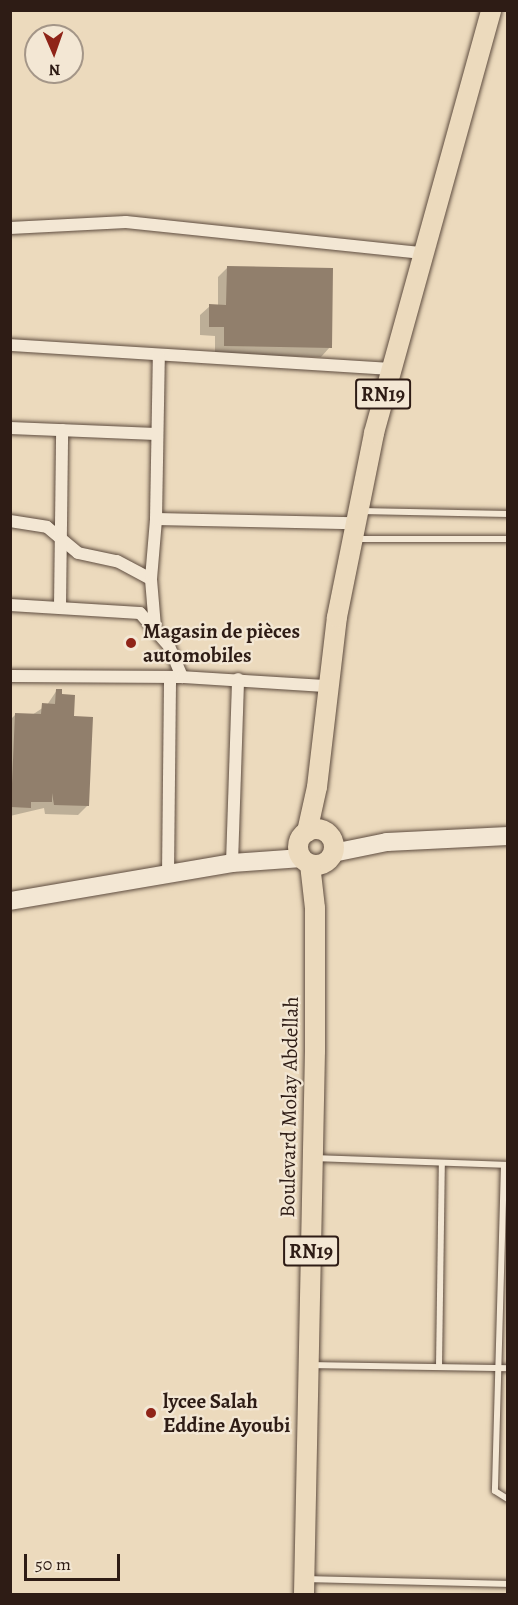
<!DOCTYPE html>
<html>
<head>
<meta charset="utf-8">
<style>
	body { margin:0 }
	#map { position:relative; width:518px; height:1605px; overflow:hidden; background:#ecdabd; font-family:Alegreya,serif }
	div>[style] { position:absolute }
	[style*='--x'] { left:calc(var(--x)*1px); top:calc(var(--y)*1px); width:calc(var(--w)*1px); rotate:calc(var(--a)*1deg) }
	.shadow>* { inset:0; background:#0003 }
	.building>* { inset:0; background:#917f6c }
	.roads { filter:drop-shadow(0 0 2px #5e4c3f) drop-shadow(0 0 2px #5e4c3f) }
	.lane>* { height:6px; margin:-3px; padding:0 3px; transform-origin:3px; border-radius:3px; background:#f3e7d4 }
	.street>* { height:12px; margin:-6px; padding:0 6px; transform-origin:6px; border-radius:6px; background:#f3e7d4 }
	.secondary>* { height:18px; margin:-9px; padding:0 9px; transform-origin:9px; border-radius:9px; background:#f3e7d4 }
	.primary>* { height:20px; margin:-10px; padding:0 10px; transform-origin:10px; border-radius:10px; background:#ecdabd }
	.primary>.ring { margin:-10px; padding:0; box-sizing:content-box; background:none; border:20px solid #ecdabd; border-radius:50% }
	.dots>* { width:16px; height:16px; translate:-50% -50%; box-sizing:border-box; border:3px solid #f3e7d4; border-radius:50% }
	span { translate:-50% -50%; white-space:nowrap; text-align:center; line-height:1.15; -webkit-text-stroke:4.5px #f3e7d4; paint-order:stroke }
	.shield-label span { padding:2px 4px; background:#f3e7d4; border:2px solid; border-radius:4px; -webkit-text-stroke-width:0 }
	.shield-label { font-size:20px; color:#2e1c15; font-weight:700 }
	.poi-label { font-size:21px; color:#2e1c15; font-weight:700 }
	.left { translate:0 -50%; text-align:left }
	.street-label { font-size:21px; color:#2e1c15 }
	.frame { position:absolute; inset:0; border:12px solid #2e1c15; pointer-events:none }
	.north { position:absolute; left:24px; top:24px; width:60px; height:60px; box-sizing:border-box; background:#f3e7d4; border:2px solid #a49688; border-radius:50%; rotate:178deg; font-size:16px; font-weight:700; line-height:24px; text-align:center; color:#2e1c15 }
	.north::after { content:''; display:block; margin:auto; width:21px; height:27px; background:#8f2418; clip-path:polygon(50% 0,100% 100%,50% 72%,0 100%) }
	.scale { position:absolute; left:24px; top:1554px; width:96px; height:27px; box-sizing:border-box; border:3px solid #2e1c15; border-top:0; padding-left:8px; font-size:18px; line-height:21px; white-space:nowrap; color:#2e1c15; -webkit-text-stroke:4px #f3e7d4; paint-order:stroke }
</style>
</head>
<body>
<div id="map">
	<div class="shadow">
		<div style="clip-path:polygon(228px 267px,330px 347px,321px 357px,215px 355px,215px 336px,200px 335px,200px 315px,210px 306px,218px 306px,218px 277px)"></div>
		<div style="clip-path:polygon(57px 690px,72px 718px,87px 806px,78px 815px,45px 814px,44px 808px,10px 816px,10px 720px,16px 714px,32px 715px,47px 705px)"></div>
	</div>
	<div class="building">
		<div style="clip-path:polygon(227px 266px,333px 268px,332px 348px,224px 346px,224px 327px,209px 327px,209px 304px,226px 305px)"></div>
		<div style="clip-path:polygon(56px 689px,62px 689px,62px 694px,75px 695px,74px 716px,93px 717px,89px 806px,54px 805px,52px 793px,52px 802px,31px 802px,31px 808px,11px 807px,15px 713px,41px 714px,42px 703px,55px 704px)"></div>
	</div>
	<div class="roads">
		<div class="lane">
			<div style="--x:360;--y:511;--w:148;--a:1.2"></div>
			<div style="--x:355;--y:539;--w:153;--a:0"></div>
			<div style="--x:316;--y:1158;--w:191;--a:2.1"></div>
			<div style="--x:504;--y:1165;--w:326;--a:91.6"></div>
			<div style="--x:495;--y:1491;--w:15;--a:32"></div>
			<div style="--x:310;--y:1365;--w:198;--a:0.9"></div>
			<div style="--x:439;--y:1367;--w:204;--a:-89.2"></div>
			<div style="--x:307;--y:1579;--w:201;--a:1.4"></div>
		</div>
		<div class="street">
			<div style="--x:10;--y:228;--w:116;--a:-3"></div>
			<div style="--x:126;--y:222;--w:298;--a:6"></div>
			<div style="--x:10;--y:345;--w:380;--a:3.6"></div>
			<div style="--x:10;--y:428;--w:146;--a:2.4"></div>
			<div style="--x:156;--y:519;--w:198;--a:1.2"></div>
			<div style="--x:10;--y:521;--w:37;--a:9"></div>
			<div style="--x:47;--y:527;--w:40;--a:40"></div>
			<div style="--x:78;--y:553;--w:40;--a:12"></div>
			<div style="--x:117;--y:561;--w:38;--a:28"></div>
			<div style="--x:10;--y:605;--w:130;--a:3.5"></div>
			<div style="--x:140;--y:613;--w:44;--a:48.7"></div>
			<div style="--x:169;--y:646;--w:34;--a:67"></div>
			<div style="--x:60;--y:606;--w:176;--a:-89.3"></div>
			<div style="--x:155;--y:627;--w:48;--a:-94.8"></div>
			<div style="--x:151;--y:579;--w:60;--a:-85.2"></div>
			<div style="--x:156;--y:519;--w:164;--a:-89"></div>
			<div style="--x:10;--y:676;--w:172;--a:0.3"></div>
			<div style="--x:182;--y:677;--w:145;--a:3.6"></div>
			<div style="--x:232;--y:863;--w:184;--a:-88.1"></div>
			<div style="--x:168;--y:874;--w:197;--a:-89.4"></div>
		</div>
		<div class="secondary">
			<div style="--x:333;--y:853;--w:55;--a:-11.5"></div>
			<div style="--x:387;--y:842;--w:121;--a:-2.8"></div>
			<div style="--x:10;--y:901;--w:225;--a:-9.7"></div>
			<div style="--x:232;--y:863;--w:70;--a:-4.1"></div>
		</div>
		<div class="primary">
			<div class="ring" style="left:298px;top:829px;width:16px;height:16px"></div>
			<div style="--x:307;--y:832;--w:46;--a:-77.5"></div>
			<div style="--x:317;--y:787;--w:171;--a:-83.3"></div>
			<div style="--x:337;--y:617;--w:188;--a:-78.6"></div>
			<div style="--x:374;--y:433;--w:439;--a:-74.5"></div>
			<div style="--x:304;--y:1594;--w:543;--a:-88.84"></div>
			<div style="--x:315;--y:1051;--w:143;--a:-90"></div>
			<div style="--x:315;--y:908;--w:44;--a:-96.5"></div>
		</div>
	</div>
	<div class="dots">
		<div style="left:131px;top:643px;background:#8f2418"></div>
		<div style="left:151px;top:1413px;background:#8f2418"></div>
	</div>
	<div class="shield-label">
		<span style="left:383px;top:394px">RN19</span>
		<span style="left:311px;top:1251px">RN19</span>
	</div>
	<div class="poi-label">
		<span class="left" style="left:143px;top:643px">Magasin de pièces<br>automobiles</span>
		<span class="left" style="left:163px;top:1413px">lycee Salah<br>Eddine Ayoubi</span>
	</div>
	<div class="street-label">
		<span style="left:289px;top:1107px;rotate:-89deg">Boulevard Molay Abdellah</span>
	</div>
	<div class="frame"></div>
	<div class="north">N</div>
	<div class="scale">50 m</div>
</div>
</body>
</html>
